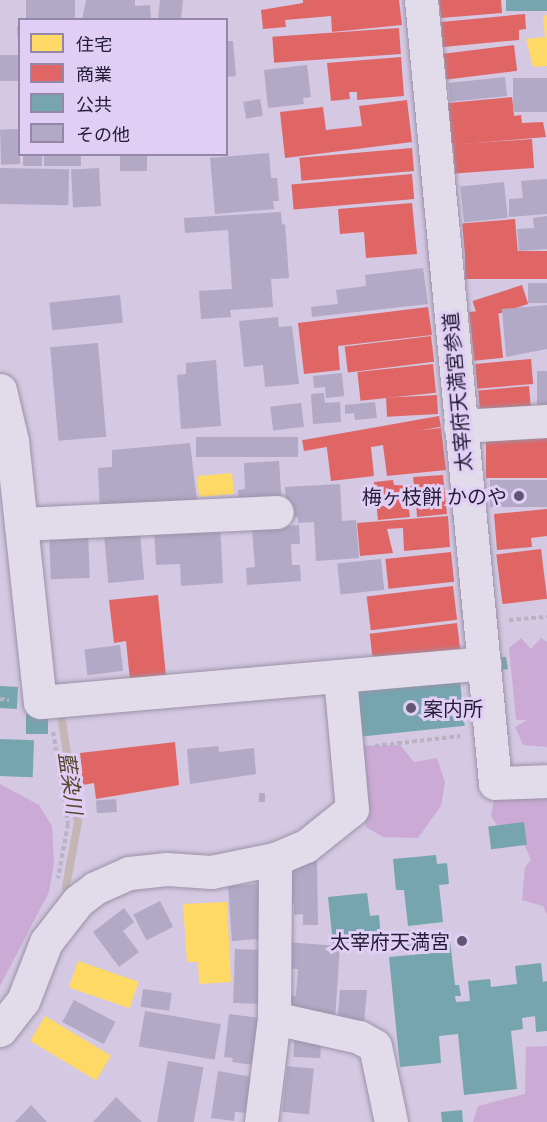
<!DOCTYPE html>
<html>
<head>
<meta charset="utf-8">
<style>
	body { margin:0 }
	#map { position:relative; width:547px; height:1122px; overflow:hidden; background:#d4c8e2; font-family:"Noto Serif","Noto Sans JP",serif }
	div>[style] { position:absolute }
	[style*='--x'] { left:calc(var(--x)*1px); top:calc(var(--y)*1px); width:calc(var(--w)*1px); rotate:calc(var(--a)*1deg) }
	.green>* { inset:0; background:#cbabd5 }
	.homes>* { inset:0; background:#ffd966; transform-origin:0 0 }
	.shops>* { inset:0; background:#e06666; transform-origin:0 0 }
	.public>* { inset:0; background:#76a5af; transform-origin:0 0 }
	.stream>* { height:8px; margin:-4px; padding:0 4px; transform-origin:4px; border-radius:4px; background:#c5b6b5 }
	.building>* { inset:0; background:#b1a9c6; transform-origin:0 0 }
	.path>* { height:4px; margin-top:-2px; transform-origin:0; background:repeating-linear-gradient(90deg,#b8b2c2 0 4.5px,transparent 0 7.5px) }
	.roads { filter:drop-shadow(0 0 2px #9a92a7) drop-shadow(0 0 2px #9a92a7) }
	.minor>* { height:33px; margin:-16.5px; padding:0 16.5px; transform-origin:16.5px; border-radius:16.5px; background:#e2dbea }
	.dots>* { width:16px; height:16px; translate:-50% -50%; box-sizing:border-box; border:3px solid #e0cef5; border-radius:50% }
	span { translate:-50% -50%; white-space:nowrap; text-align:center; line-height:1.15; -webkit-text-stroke:6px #e0cef5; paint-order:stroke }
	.street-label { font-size:20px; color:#221c35 }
	.poi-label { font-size:20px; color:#221c35 }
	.right { translate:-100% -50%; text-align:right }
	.left { translate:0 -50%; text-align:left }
	.water-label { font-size:21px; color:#55472b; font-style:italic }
	.legend { position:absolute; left:18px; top:18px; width:210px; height:138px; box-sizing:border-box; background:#e0cef5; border:2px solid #9487a8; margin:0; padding:8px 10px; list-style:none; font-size:18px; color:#221c35 }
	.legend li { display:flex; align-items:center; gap:12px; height:30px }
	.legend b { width:30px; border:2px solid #9487a8 }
</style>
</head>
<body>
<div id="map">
	<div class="green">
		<div style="clip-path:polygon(521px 638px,531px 649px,541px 638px,547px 642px,547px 747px,523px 745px,515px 727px,527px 720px,516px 720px,509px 648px)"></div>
		<div style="clip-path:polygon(400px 745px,414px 762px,437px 758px,445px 782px,441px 806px,418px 838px,383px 837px,366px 827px,353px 746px)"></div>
		<div style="clip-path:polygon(547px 777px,547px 915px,543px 906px,522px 900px,525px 867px,531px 860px,524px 844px,507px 840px,491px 816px,494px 800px,505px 785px)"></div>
		<div style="clip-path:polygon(0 784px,39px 805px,52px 826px,54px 863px,49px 892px,0 986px)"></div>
		<div style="clip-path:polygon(547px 1046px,547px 1122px,473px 1122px,478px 1106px,525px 1094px,526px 1047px)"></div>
	</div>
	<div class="homes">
		<div style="clip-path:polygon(547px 15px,547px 66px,533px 67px,526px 39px,545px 37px,543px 16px)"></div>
		<div style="left:232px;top:473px;width:21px;height:35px;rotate:85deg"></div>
		<div style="clip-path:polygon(227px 902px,231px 982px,199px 984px,198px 962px,187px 962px,183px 904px)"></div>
		<div style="left:78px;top:961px;width:64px;height:28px;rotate:19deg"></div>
		<div style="left:45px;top:1016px;width:77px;height:29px;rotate:31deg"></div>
	</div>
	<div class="shops">
		<div style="clip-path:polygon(303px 0,399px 0,402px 25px,332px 32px,331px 16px,285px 20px,286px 27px,263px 29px,261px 10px,303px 3px)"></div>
		<div style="clip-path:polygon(439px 0,501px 0,502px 13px,441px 18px)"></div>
		<div style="clip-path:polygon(525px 14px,526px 29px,519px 30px,519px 40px,443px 47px,441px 22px)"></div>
		<div style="left:399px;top:28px;width:26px;height:127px;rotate:86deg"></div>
		<div style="left:514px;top:45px;width:26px;height:71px;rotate:83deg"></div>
		<div style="clip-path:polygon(401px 57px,404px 96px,357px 100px,357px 92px,349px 92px,350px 99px,331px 101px,327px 63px)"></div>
		<div style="clip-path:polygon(512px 97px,514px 116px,521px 115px,522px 123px,543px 122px,546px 137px,452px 145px,448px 103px)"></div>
		<div style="clip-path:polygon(407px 100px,412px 142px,285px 158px,280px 112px,323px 107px,326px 130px,362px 126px,359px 106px)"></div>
		<div style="left:532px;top:139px;width:29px;height:79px;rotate:86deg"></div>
		<div style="left:412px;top:148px;width:23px;height:113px;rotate:85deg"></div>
		<div style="left:412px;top:174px;width:25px;height:121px;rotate:85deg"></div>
		<div style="clip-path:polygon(412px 203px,417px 254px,366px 258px,364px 232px,340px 234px,338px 209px)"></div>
		<div style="left:515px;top:219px;width:32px;height:53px;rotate:85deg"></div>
		<div style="left:547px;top:251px;width:28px;height:82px;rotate:90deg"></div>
		<div style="left:522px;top:285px;width:20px;height:52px;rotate:72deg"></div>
		<div style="clip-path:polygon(428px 307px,432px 335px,338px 346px,340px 370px,304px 374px,298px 323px)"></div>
		<div style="left:498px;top:309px;width:49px;height:29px;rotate:84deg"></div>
		<div style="left:431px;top:336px;width:26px;height:87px;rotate:83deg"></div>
		<div style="left:531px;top:359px;width:25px;height:56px;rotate:85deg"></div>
		<div style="left:433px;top:364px;width:29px;height:76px;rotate:84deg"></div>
		<div style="left:529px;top:386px;width:21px;height:51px;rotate:85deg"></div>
		<div style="left:437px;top:395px;width:19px;height:51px;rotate:87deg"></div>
		<div style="left:439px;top:416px;width:11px;height:139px;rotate:80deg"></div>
		<div style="clip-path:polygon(441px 428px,446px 470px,387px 476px,383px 445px,371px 447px,374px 476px,331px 481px,326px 441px)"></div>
		<div style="left:547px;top:430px;width:48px;height:61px;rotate:90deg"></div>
		<div style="clip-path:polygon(443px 475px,447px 514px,417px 517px,416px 502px,408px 503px,410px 517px,378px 520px,374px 482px,393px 480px,394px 485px,414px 486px,413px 477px)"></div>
		<div style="clip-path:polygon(547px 509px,547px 536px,531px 538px,532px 547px,497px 550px,494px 514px)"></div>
		<div style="clip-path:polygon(448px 516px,450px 547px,404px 551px,403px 528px,387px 529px,393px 553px,360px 556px,357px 523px)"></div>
		<div style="left:541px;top:549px;width:50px;height:45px;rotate:83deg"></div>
		<div style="left:451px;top:552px;width:30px;height:66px;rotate:84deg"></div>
		<div style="left:453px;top:586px;width:34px;height:87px;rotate:83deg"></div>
		<div style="clip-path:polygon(158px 595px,166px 676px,130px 680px,126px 641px,114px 643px,109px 600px)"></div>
		<div style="left:457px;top:623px;width:34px;height:88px;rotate:83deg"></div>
		<div style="clip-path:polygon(175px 742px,179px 785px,96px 799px,94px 783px,83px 785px,80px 753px)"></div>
	</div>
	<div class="public">
		<div style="left:506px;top:0;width:41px;height:11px"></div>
		<div style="clip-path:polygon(501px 657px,506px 657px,508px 669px,502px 670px)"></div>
		<div style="left:460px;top:681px;width:45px;height:103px;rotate:84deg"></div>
		<div style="left:0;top:686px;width:18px;height:22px;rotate:3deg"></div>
		<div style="left:26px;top:714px;width:22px;height:20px"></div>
		<div style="left:0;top:739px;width:34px;height:37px;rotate:2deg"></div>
		<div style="left:524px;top:822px;width:23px;height:36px;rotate:83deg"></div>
		<div style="clip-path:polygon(436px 855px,437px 864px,447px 863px,449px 884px,439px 885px,443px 922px,408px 926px,404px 890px,396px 890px,393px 859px)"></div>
		<div style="clip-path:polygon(367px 893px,370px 916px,379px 915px,381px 939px,333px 944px,328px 897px)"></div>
		<div style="left:426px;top:929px;width:21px;height:25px;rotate:85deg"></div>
		<div style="clip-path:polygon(449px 931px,455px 985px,459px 985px,461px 996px,455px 996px,456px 1002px,470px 1001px,468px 981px,490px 979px,491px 987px,517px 984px,515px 966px,541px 963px,543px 982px,547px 981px,547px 1031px,536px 1032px,535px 1016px,522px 1018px,523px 1029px,511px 1031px,517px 1089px,464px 1095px,458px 1034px,439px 1036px,441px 1063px,400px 1067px,389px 957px,432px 953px,430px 932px)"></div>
		<div style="clip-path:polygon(462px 1110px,463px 1122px,442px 1122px,441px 1112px)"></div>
	</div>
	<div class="stream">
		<div style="--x:61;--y:715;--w:108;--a:81"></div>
		<div style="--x:78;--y:822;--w:66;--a:100.5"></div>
	</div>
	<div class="building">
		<div style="left:26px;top:0;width:49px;height:18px"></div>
		<div style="clip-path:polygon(86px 0,135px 0,135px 6px,150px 5px,151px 19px,82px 20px)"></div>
		<div style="clip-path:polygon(160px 0,183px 0,181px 20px,158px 20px)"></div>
		<div style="clip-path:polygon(17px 27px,20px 27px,20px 42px,18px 42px)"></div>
		<div style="clip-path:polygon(226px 41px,233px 41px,236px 76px,226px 77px)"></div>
		<div style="left:0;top:55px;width:20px;height:26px"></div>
		<div style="clip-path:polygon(307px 65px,311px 97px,303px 98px,304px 104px,268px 108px,264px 70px)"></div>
		<div style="left:505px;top:77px;width:19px;height:57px;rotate:84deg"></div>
		<div style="left:547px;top:78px;width:34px;height:34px;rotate:90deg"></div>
		<div style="left:260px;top:99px;width:17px;height:17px;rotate:80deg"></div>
		<div style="left:19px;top:129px;width:35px;height:19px;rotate:88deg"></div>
		<div style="clip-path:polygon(269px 153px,271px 178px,277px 178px,279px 201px,273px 201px,274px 209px,215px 214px,210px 158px)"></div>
		<div style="left:23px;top:154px;width:19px;height:12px"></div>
		<div style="left:44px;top:154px;width:37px;height:12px"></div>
		<div style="left:120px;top:154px;width:27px;height:17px"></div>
		<div style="left:0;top:168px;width:69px;height:36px;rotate:1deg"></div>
		<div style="left:99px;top:168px;width:38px;height:28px;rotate:87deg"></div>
		<div style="clip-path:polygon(547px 179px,547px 214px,509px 217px,509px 199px,523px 198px,521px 181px)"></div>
		<div style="left:504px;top:182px;width:36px;height:44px;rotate:84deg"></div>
		<div style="clip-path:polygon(281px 212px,282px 225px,285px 224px,289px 278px,271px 279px,273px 307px,230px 310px,231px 317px,201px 319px,199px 291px,232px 289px,228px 230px,185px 233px,184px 218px)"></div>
		<div style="clip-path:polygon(547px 216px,547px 249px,519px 251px,517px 229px,534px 228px,533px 218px)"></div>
		<div style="clip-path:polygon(423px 268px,428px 304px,312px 317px,311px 307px,338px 304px,336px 290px,366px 286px,365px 275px)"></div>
		<div style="left:547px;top:283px;width:20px;height:19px;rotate:90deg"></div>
		<div style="left:120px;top:295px;width:28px;height:71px;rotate:84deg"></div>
		<div style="clip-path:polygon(547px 305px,547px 349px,506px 357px,502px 309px)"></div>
		<div style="clip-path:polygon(278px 317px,279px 327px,292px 326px,299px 384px,265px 387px,263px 365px,244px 367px,239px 321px)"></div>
		<div style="left:98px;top:343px;width:94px;height:48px;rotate:85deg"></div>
		<div style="clip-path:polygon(216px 360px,221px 426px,181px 429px,177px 375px,186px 374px,186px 363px)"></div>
		<div style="left:537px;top:371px;width:10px;height:37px"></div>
		<div style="clip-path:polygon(342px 373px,344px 396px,326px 398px,325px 387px,314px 388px,313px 376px)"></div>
		<div style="clip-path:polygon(324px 393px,325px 403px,340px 402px,341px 422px,313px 424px,311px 394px)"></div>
		<div style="clip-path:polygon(375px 402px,377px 418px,355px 420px,354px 413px,345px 414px,345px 405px)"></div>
		<div style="left:301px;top:403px;width:24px;height:31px;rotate:83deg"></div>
		<div style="left:298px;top:437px;width:20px;height:102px;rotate:90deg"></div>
		<div style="clip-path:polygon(190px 443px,198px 510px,100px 514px,98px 468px,112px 467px,112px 450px)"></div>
		<div style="clip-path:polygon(279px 461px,282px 506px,239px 509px,238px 490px,245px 489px,244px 463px)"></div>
		<div style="left:547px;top:480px;width:27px;height:57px;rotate:90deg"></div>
		<div style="clip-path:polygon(340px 484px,342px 521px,356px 520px,359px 558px,316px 561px,314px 522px,298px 523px,298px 517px,287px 518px,285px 487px)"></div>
		<div style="clip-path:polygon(220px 524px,223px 583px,181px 586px,180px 564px,156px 565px,154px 527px)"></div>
		<div style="clip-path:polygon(299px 525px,300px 544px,291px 544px,292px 565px,300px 565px,301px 581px,247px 585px,246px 568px,255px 567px,252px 529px)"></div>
		<div style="left:88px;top:529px;width:49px;height:39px;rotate:88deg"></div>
		<div style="left:140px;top:532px;width:48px;height:36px;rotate:85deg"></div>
		<div style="left:381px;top:559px;width:31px;height:44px;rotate:84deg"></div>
		<div style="left:120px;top:645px;width:26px;height:36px;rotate:83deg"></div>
		<div style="clip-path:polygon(218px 746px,219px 752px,254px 748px,256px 774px,190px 784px,187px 749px)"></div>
		<div style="left:259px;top:793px;width:6px;height:9px"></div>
		<div style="left:116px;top:799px;width:13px;height:20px;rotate:86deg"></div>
		<div style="clip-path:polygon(291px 861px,317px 861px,318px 925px,303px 925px,303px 914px,294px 915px,294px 904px,283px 905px)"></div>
		<div style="left:258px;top:884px;width:55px;height:30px;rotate:86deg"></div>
		<div style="left:160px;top:901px;width:29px;height:30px;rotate:63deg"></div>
		<div style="clip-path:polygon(124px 908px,134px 922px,123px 931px,139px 952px,119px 967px,93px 932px)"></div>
		<div style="clip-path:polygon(284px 942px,340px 946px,335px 1019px,293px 1016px,282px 995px,296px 996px,298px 969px,282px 968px)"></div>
		<div style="left:235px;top:949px;width:28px;height:54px;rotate:2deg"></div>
		<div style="left:143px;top:989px;width:29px;height:18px;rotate:8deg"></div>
		<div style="clip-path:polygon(340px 990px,367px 990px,364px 1024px,338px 1015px)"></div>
		<div style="left:74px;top:1000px;width:47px;height:25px;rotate:28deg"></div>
		<div style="left:145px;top:1011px;width:77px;height:36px;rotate:10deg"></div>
		<div style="clip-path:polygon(229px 1014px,267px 1019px,262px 1066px,232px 1062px,233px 1058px,224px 1057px)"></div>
		<div style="left:294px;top:1039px;width:27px;height:18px;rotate:2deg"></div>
		<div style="left:168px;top:1061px;width:36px;height:62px;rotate:10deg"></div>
		<div style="left:287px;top:1066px;width:27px;height:46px;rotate:6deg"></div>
		<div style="clip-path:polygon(218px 1071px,252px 1077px,248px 1113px,235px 1112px,234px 1121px,211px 1118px)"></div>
		<div style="clip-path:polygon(116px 1097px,142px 1122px,93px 1122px)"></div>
		<div style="clip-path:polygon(31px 1105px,47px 1122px,15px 1122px)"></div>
	</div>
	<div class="path">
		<div style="--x:509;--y:620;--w:38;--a:-5"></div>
		<div style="--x:0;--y:699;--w:9;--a:6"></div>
		<div style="--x:53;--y:732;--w:93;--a:80.7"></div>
		<div style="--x:68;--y:824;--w:55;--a:100.5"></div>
		<div style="--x:375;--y:746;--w:86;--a:-6.7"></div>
	</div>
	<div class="roads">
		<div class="minor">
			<div style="--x:421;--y:0;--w:786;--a:84.6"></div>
			<div style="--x:495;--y:783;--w:52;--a:-2.2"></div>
			<div style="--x:0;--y:390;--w:52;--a:76.8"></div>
			<div style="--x:12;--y:441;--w:262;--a:83.9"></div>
			<div style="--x:40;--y:702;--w:446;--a:-5"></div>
			<div style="--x:460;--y:426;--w:87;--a:-3.3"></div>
			<div style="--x:21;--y:524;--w:256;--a:-2.7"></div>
			<div style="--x:274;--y:1018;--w:87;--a:12.6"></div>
			<div style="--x:359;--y:1037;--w:18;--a:29"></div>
			<div style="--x:375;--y:1046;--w:78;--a:78.1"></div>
			<div style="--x:0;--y:1030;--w:37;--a:-52"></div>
			<div style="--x:23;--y:1001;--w:63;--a:-68.7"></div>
			<div style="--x:46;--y:942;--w:52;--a:-52"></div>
			<div style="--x:78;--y:901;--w:21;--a:-37"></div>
			<div style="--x:95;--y:888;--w:37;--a:-24"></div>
			<div style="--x:129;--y:873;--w:38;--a:-6"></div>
			<div style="--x:167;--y:869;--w:44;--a:3.9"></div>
			<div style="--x:211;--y:872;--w:65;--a:-11.5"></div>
			<div style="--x:275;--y:859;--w:34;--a:-23"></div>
			<div style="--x:306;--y:846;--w:59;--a:-38.8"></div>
			<div style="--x:352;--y:809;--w:132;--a:-95.2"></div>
			<div style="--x:261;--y:1122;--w:105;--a:-82.9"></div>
			<div style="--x:274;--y:1018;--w:159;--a:-89.6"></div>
		</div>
	</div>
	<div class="dots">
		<div style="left:519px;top:496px;background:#605872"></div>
		<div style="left:411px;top:708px;background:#605872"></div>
		<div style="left:462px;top:941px;background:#605872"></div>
	</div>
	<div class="street-label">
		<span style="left:457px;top:392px;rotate:-95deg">太宰府天満宮参道</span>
	</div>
	<div class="poi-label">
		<span class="right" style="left:507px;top:496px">梅ヶ枝餅 かのや</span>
		<span class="left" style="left:423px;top:708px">案内所</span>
		<span class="right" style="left:450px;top:941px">太宰府天満宮</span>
	</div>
	<div class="water-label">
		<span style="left:71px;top:783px;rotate:82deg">藍染川</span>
	</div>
	<ul class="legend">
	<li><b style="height:16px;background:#ffd966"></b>住宅</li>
	<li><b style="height:16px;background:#e06666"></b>商業</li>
	<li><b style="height:16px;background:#76a5af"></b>公共</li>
	<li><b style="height:16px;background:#b1a9c6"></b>その他</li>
	</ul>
</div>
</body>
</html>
